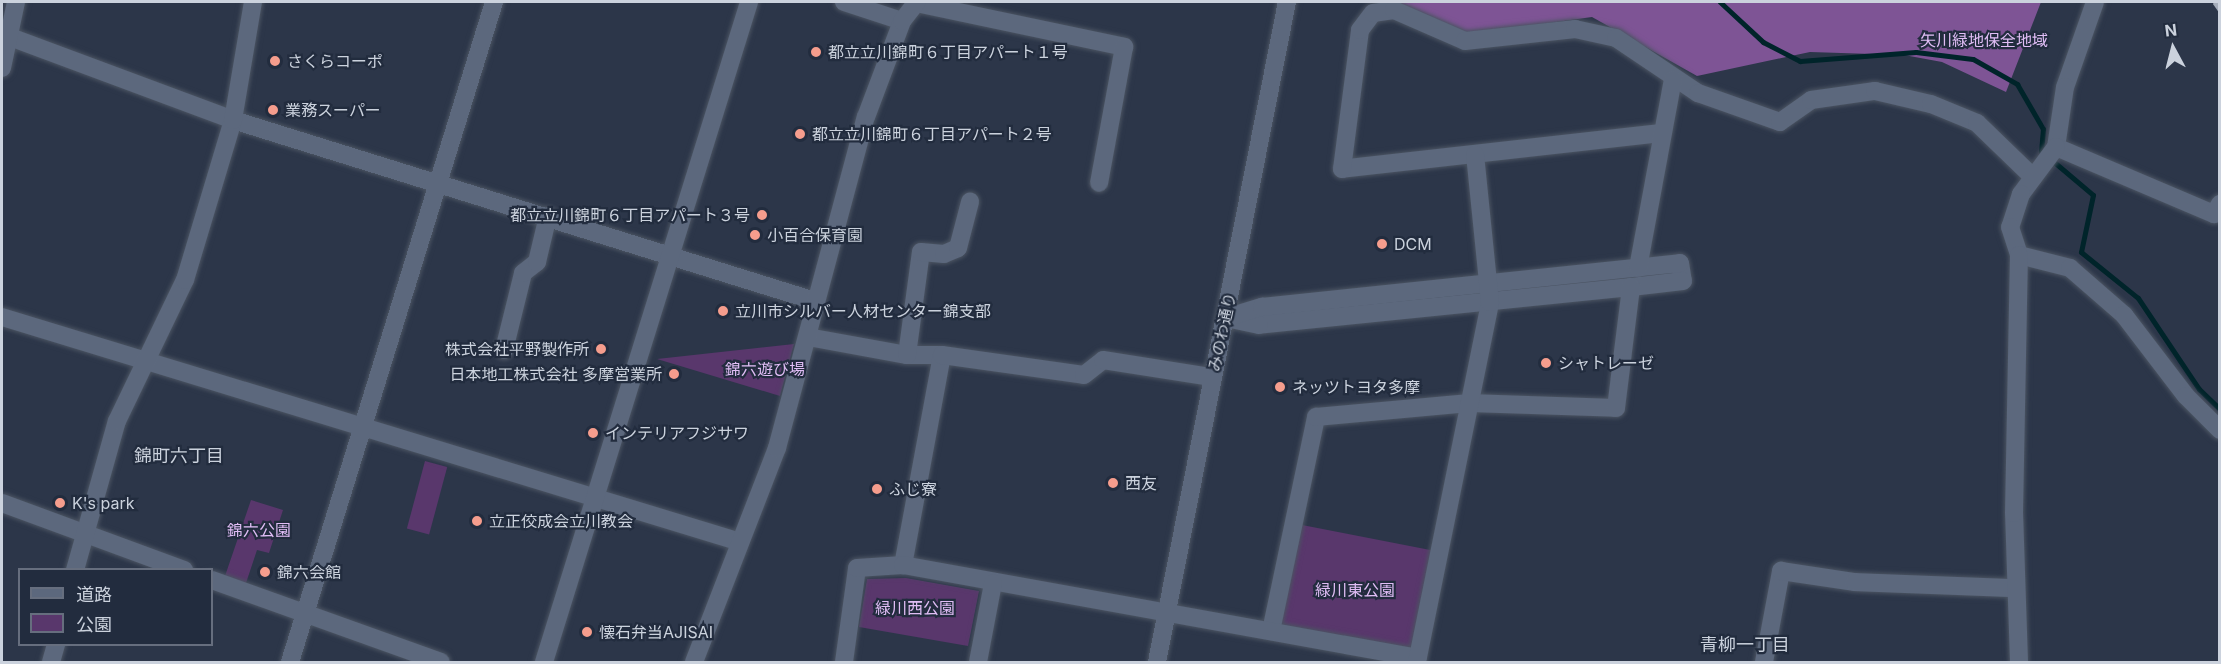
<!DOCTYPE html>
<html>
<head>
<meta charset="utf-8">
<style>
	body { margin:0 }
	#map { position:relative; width:2221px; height:664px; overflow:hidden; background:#2c3649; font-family:Inter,"Noto Sans JP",sans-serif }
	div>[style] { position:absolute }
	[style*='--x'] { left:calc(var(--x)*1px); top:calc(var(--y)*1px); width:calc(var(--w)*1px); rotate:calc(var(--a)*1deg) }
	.green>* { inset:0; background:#59376c; transform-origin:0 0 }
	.forest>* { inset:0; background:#7e5495 }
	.stream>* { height:5px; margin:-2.5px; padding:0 2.5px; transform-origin:2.5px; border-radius:2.5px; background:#00242a }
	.roads { filter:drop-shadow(0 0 2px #4b5462) drop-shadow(0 0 2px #4b5462) }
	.minor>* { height:18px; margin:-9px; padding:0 9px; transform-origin:9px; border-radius:9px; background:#5c687d }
	.rail>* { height:4.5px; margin-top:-2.25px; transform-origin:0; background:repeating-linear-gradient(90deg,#a5adba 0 12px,transparent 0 18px) }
	.dots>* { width:16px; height:16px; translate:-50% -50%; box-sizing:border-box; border:3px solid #222c3e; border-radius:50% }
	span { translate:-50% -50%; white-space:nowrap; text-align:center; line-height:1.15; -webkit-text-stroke:4.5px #222c3e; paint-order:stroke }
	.park-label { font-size:16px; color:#e0bdf5 }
	.poi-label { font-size:16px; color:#cbd2dd }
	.left { translate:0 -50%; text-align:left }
	.right { translate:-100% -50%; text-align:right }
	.street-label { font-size:16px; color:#cbd2dd }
	.neighbourhood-label { font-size:18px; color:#cbd2dd }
	.frame { position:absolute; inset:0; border:3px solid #cbd2dd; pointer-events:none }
	.legend { position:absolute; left:18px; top:568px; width:195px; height:78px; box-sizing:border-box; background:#222c3e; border:2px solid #666e7e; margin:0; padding:8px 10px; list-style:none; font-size:18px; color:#cbd2dd }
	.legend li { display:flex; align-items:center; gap:12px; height:30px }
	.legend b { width:30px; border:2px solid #666e7e }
	.north { position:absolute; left:2143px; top:18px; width:60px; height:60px; -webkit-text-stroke:4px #222c3e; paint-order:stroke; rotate:353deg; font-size:16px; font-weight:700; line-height:24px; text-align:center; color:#cbd2dd }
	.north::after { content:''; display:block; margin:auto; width:21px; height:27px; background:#cbd2dd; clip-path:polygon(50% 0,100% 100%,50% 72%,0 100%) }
</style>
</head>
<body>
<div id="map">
	<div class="green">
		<div style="clip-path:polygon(794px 344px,780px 396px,657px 359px)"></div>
		<div style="left:425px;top:461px;width:23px;height:70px;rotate:15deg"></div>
		<div style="clip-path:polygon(251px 500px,283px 510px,269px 553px,257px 550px,246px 583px,225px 576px)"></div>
		<div style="left:1297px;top:524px;width:141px;height:105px;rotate:11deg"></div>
		<div style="clip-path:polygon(906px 578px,979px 591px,968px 646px,859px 627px,867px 579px)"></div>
	</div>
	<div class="forest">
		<div style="clip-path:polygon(1392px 2px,2041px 2px,2006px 92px,1942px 62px,1904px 55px,1810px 52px,1697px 76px,1592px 17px,1469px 34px)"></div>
	</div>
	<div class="stream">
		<div style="--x:1720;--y:2;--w:59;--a:42.9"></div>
		<div style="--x:1763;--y:42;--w:42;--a:27.2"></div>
		<div style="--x:1800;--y:61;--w:116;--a:-4.4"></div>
		<div style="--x:1916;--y:52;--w:57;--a:7"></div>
		<div style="--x:1973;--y:59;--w:51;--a:29.6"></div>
		<div style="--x:2017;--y:84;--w:52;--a:60"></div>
		<div style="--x:2043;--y:129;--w:22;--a:95"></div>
		<div style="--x:2041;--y:151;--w:68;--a:40.2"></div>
		<div style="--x:2093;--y:195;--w:58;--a:101.9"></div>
		<div style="--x:2081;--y:252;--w:73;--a:38.9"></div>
		<div style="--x:2138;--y:298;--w:110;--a:56.2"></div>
		<div style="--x:2199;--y:389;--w:29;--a:44"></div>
	</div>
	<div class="roads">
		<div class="minor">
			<div style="--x:844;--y:2;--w:61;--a:18.1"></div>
			<div style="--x:2095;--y:2;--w:90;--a:109.4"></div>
			<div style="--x:2065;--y:87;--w:61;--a:98.5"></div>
			<div style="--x:2056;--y:147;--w:172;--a:23"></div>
			<div style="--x:2214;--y:214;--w:12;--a:-59"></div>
			<div style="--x:916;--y:3;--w:213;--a:11.9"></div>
			<div style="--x:1124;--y:47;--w:138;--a:100.4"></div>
			<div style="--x:2;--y:34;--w:246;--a:20.4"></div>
			<div style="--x:233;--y:120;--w:609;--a:17.28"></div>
			<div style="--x:2;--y:68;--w:67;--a:-78"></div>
			<div style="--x:1661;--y:133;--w:321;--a:173.6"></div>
			<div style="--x:1342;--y:169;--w:140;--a:-82.6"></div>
			<div style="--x:1360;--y:30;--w:21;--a:-53"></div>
			<div style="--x:1373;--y:13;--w:21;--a:-8"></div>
			<div style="--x:1394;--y:10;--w:77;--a:23.6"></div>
			<div style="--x:1465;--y:41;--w:111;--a:-6.2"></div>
			<div style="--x:1575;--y:29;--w:42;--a:12.4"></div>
			<div style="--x:1616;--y:38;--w:99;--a:33.9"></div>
			<div style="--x:1698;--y:93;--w:87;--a:19.5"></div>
			<div style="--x:1780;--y:122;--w:38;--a:-35"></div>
			<div style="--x:1811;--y:100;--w:65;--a:-8"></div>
			<div style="--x:1875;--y:91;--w:57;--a:13.1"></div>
			<div style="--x:1931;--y:104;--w:50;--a:22.4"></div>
			<div style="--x:1977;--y:123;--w:78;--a:44"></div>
			<div style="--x:2056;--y:147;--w:59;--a:126.7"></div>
			<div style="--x:2021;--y:194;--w:35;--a:108"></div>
			<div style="--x:2010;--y:227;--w:29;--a:72"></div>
			<div style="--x:2019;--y:255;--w:53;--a:14.3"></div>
			<div style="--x:2070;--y:268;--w:72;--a:41"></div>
			<div style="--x:2124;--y:315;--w:102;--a:52.6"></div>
			<div style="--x:2186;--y:396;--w:48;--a:45"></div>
			<div style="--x:1680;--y:263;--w:18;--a:81"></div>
			<div style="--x:1683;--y:281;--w:52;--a:173.4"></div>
			<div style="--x:1631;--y:287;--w:374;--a:174.2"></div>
			<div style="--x:1259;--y:325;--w:35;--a:-168"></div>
			<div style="--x:1225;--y:318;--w:39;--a:-17"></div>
			<div style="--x:1262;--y:307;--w:420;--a:-6"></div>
			<div style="--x:1638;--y:268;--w:192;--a:-79.5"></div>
			<div style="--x:2;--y:317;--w:768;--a:16.95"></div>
			<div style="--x:808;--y:337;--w:101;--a:10.3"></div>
			<div style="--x:907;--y:355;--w:35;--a:0"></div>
			<div style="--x:942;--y:355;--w:214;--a:100.5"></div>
			<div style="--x:504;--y:350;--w:79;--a:-76.1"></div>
			<div style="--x:523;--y:273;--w:18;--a:-38"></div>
			<div style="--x:537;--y:262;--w:47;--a:-76.6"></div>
			<div style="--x:907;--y:355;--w:104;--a:-82.3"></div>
			<div style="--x:921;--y:252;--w:23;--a:5"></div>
			<div style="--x:944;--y:254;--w:15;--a:-23"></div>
			<div style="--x:958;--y:248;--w:48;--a:-75.4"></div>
			<div style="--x:942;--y:355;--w:143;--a:8"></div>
			<div style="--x:1084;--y:375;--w:24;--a:-38"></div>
			<div style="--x:1103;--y:360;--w:110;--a:8.9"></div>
			<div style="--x:2;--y:503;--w:194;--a:20.2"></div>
			<div style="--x:75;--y:570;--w:155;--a:-74.3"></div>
			<div style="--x:117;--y:421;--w:157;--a:-64.3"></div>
			<div style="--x:185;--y:280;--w:167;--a:-73.3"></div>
			<div style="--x:233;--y:120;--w:120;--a:-80.4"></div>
			<div style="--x:212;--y:580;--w:243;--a:19.7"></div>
			<div style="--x:1271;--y:631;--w:219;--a:-78.1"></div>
			<div style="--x:1316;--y:417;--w:154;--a:-5.2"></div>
			<div style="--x:1469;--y:403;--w:147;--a:1.9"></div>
			<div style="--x:1616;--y:408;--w:122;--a:-82.9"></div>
			<div style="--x:51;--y:662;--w:19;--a:-74"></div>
			<div style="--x:290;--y:662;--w:691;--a:-72.82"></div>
			<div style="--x:544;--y:662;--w:691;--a:-72.74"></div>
			<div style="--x:694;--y:662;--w:230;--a:-68.8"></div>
			<div style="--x:777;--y:448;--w:343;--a:-75"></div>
			<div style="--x:866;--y:117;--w:103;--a:-69.4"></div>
			<div style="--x:902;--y:21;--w:24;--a:-52"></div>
			<div style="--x:844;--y:662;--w:95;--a:-82.1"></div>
			<div style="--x:857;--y:568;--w:46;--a:-3.7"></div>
			<div style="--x:903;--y:565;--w:523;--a:10.24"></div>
			<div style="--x:978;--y:662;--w:80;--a:-79.2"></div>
			<div style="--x:1157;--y:662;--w:673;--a:-78.86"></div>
			<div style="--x:1417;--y:662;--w:367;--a:-78.5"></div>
			<div style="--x:1490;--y:302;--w:148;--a:-95.8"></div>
			<div style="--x:1764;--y:662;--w:93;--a:-79.4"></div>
			<div style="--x:1781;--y:571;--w:75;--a:8.5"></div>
			<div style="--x:1855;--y:582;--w:159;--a:2.2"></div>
			<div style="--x:2019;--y:662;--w:149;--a:-91.9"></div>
			<div style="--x:2014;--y:513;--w:258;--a:-88.9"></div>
		</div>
	</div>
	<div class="rail">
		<div style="--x:2215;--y:2;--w:9;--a:54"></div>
	</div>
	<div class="dots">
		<div style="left:816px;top:52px;background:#f59d8d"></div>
		<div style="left:275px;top:61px;background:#f59d8d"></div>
		<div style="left:273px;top:110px;background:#f59d8d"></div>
		<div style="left:800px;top:134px;background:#f59d8d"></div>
		<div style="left:762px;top:215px;background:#f59d8d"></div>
		<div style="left:755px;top:235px;background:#f59d8d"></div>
		<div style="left:1382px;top:244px;background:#f59d8d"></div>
		<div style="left:723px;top:311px;background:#f59d8d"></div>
		<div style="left:601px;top:349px;background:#f59d8d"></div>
		<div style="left:1546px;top:363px;background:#f59d8d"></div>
		<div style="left:674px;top:374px;background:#f59d8d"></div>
		<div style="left:1280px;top:387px;background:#f59d8d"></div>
		<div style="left:593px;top:433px;background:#f59d8d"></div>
		<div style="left:1113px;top:483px;background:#f59d8d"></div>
		<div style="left:877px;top:489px;background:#f59d8d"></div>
		<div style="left:60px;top:503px;background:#f59d8d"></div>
		<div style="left:477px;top:521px;background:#f59d8d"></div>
		<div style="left:265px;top:572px;background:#f59d8d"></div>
		<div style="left:587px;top:632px;background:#f59d8d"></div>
	</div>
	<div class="park-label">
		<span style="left:1984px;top:40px">矢川緑地保全地域</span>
		<span style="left:765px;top:369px">錦六遊び場</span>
		<span style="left:259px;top:530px">錦六公園</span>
		<span style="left:1355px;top:590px">緑川東公園</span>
		<span style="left:915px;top:608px">緑川西公園</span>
	</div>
	<div class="poi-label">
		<span class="left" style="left:828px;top:52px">都立立川錦町６丁目アパート１号</span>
		<span class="left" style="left:287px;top:61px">さくらコーポ</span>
		<span class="left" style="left:285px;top:110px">業務スーパー</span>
		<span class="left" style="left:812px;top:134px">都立立川錦町６丁目アパート２号</span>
		<span class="right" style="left:750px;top:215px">都立立川錦町６丁目アパート３号</span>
		<span class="left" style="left:767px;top:235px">小百合保育園</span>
		<span class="left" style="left:1394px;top:244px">DCM</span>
		<span class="left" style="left:735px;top:311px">立川市シルバー人材センター錦支部</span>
		<span class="right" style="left:589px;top:349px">株式会社平野製作所</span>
		<span class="left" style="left:1558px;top:363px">シャトレーゼ</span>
		<span class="right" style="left:662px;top:374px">日本地工株式会社 多摩営業所</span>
		<span class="left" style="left:1292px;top:387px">ネッツトヨタ多摩</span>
		<span class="left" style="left:605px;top:433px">インテリアフジサワ</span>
		<span class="left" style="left:1125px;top:483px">西友</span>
		<span class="left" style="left:889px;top:489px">ふじ寮</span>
		<span class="left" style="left:72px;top:503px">K's park</span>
		<span class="left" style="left:489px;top:521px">立正佼成会立川教会</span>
		<span class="left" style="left:277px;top:572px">錦六会館</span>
		<span class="left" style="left:599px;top:632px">懐石弁当AJISAI</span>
	</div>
	<div class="street-label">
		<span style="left:1222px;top:332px;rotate:-78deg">みのわ通り</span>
	</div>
	<div class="neighbourhood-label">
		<span style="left:179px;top:456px">錦町六丁目</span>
		<span style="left:1745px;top:645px">青柳一丁目</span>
	</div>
	<div class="frame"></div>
	<ul class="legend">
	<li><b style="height:8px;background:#5c687d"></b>道路</li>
	<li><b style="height:16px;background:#59376c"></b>公園</li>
	</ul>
	<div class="north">N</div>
</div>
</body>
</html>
